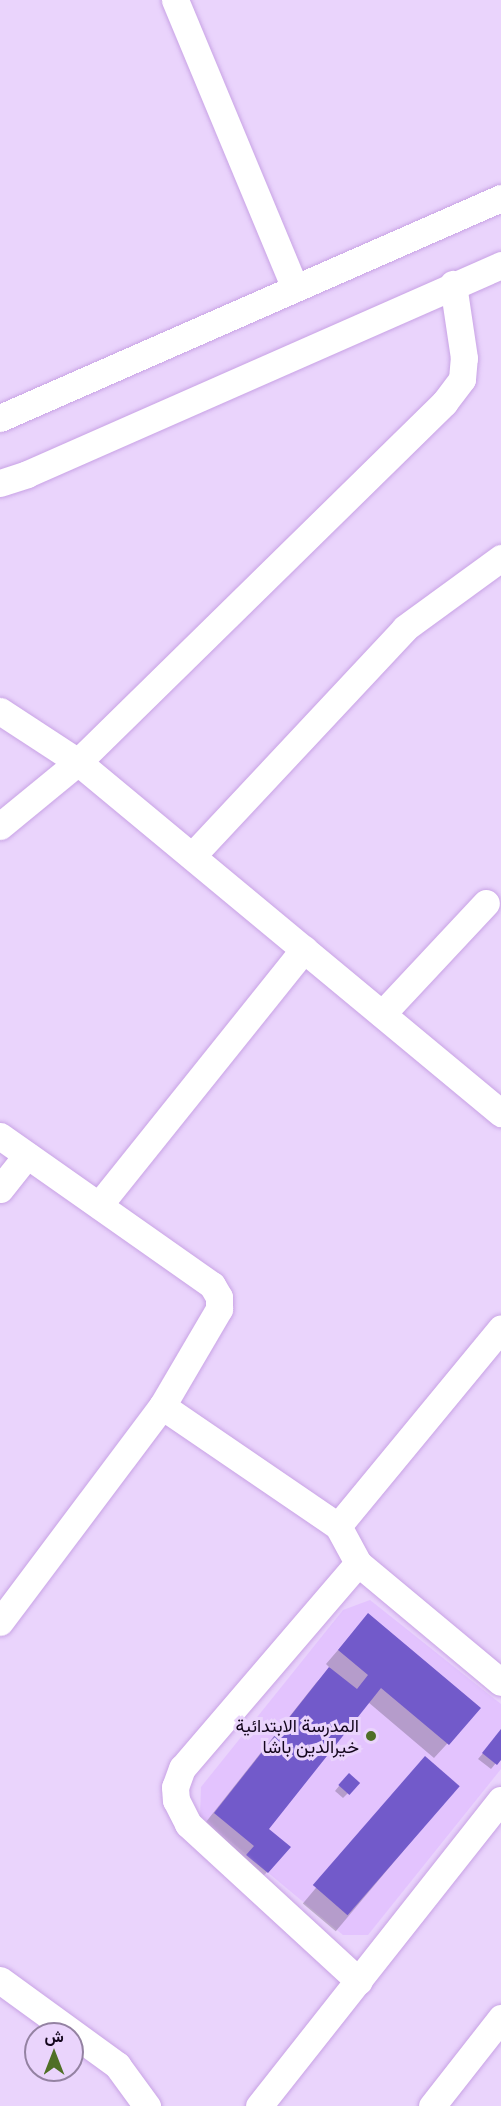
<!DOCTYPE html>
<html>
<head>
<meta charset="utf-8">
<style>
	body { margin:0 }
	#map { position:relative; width:501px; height:2106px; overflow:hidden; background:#ead4fc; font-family:Lato,Vazirmatn,sans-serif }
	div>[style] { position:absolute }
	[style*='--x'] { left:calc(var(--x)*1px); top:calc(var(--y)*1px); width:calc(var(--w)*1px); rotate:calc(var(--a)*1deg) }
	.built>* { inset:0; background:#e3c3fe }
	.shadow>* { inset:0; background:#0003; transform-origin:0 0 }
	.building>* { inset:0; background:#725aca; transform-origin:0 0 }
	.roads { filter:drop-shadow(0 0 2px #c8a3e5) drop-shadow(0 0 2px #c8a3e5) }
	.minor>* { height:27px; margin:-13.5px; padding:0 13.5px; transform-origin:13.5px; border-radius:13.5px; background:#fff }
	.dots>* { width:16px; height:16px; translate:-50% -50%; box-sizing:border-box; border:3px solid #ead4fc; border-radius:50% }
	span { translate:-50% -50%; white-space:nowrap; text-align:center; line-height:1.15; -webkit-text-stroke:6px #ead4fc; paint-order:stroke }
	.poi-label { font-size:18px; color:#13061c }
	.right { translate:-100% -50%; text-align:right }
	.north { position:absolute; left:24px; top:2022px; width:60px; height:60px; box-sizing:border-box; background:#ead4fc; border:2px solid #9482a2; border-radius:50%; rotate:0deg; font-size:16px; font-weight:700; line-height:24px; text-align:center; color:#13061c }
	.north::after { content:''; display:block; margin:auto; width:21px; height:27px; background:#4f6f26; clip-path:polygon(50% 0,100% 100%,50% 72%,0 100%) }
</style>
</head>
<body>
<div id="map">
	<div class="built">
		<div style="clip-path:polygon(370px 1600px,501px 1704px,501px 1769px,368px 1935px,343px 1935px,200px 1816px,201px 1787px,343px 1610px)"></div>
	</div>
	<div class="shadow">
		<div style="clip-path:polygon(368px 1615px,479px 1709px,434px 1758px,368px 1702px,267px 1829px,267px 1872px,254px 1886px,202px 1827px,316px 1683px,330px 1668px,326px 1664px)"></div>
		<div style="clip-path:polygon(501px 1732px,501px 1757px,491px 1769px,478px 1759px)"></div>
		<div style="left:425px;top:1758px;width:43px;height:190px;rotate:40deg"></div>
		<div style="clip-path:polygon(344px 1780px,358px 1783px,343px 1798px,335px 1791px)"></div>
	</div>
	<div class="building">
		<div style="clip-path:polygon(368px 1613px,481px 1708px,449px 1745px,381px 1688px,269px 1829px,291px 1847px,268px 1873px,246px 1855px,254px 1846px,214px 1813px,329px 1667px,357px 1689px,368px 1675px,338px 1650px)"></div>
		<div style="clip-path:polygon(501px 1729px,501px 1760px,497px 1765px,482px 1753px)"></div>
		<div style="left:425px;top:1756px;width:46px;height:171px;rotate:41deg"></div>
		<div style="left:349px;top:1773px;width:15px;height:16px;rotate:42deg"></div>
	</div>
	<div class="roads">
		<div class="minor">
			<div style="--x:175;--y:0;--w:312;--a:67.4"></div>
			<div style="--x:0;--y:418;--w:547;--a:-23.71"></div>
			<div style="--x:0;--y:483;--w:28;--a:-18"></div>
			<div style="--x:27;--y:474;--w:518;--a:-23.79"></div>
			<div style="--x:0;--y:711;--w:93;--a:33.2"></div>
			<div style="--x:78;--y:762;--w:550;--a:39.69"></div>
			<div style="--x:0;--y:826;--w:101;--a:-39.4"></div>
			<div style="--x:78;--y:762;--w:513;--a:-44.45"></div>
			<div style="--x:444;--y:403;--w:30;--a:-53"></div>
			<div style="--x:462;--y:379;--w:21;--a:-85"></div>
			<div style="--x:464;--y:358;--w:75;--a:-98.5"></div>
			<div style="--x:192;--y:856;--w:312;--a:-46.9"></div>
			<div style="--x:405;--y:628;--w:119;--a:-36.1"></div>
			<div style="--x:382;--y:1014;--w:152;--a:-46.9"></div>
			<div style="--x:0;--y:1136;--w:259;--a:35.1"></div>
			<div style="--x:212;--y:1285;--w:14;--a:60"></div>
			<div style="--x:219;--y:1297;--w:12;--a:90"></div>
			<div style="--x:219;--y:1309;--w:113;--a:120.4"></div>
			<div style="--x:162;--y:1406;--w:270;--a:126.9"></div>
			<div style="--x:0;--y:1189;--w:43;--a:-51.5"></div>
			<div style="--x:99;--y:1205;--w:328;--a:-51.3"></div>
			<div style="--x:162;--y:1406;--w:213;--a:34.3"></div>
			<div style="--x:338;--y:1526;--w:42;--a:61.6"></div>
			<div style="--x:358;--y:1563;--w:186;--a:39.8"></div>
			<div style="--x:338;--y:1526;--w:256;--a:-50.5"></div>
			<div style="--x:358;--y:1563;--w:270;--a:130.6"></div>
			<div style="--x:182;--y:1768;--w:20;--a:110"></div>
			<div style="--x:175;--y:1787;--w:13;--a:86"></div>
			<div style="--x:176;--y:1800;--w:27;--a:63"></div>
			<div style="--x:188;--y:1824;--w:232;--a:42.6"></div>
			<div style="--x:0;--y:1980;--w:145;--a:36"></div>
			<div style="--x:117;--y:2065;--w:51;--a:53.8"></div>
			<div style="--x:259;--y:2106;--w:390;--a:-51.7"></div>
			<div style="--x:432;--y:2106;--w:112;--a:-51.9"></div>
		</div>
	</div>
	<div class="dots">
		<div style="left:371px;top:1736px;background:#4f6f26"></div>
	</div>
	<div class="poi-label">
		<span class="right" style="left:359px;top:1736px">المدرسة الابتدائية<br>خيرالدين باشا</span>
	</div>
	<div class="north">ش</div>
</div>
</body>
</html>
